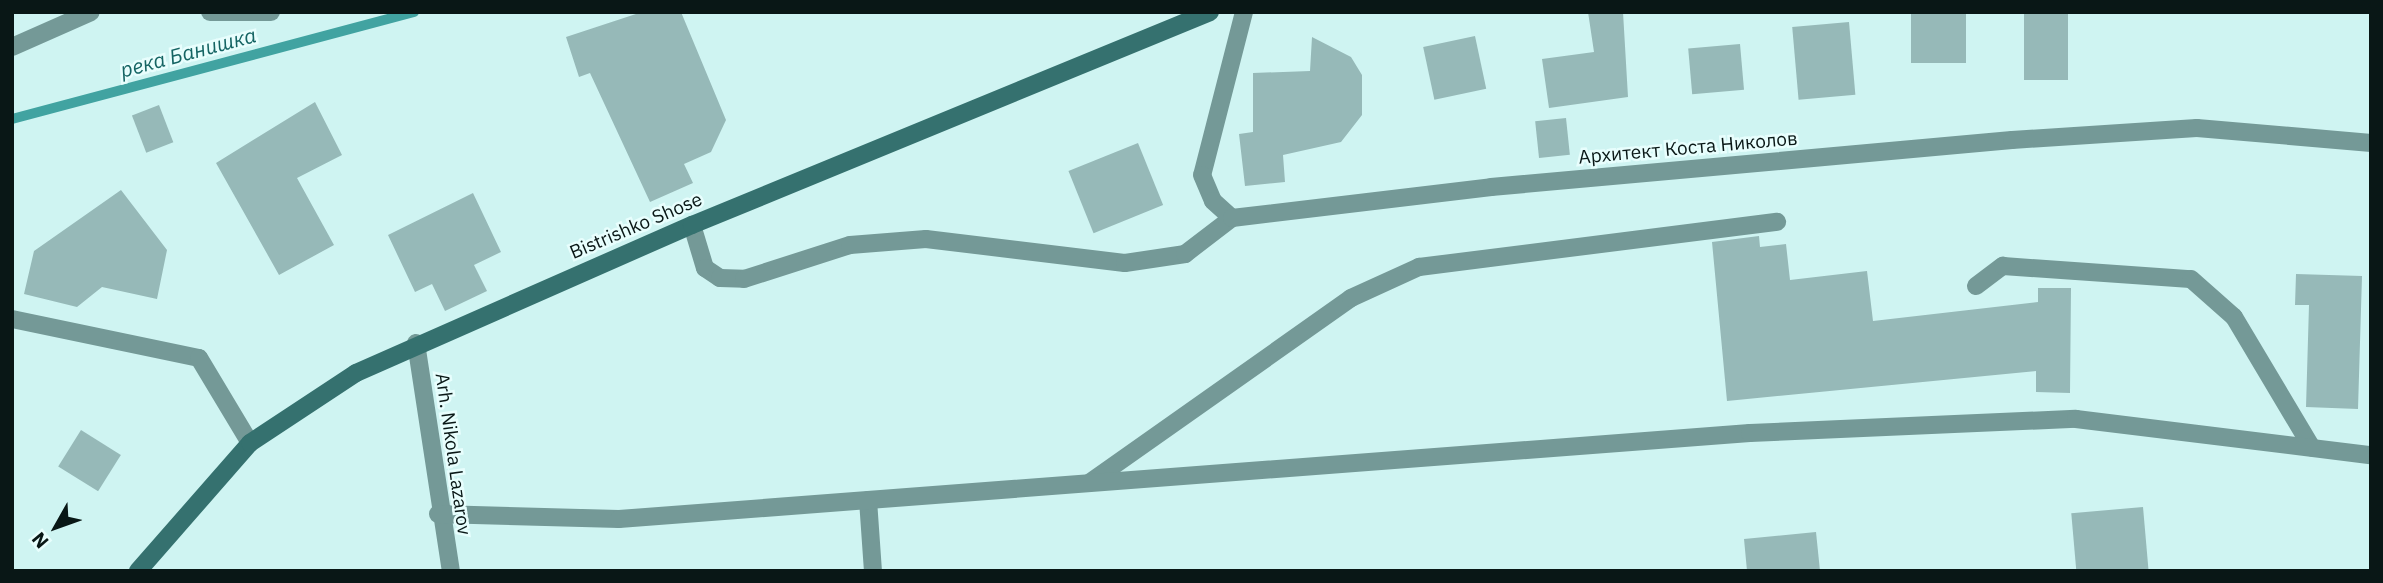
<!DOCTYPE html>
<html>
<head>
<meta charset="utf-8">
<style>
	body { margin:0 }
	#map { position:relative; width:2383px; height:583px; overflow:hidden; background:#cff4f2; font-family:"IBM Plex Sans",sans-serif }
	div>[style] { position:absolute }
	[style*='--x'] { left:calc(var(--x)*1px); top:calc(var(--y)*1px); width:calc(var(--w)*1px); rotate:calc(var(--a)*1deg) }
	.stream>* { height:10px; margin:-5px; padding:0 5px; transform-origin:5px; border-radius:5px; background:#41a3a1 }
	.building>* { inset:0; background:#96b9b8; transform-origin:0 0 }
	.lane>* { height:18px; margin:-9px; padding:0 9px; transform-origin:9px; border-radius:9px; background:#749997 }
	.street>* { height:18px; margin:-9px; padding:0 9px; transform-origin:9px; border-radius:9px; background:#749997 }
	.secondary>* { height:18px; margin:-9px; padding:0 9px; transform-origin:9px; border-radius:9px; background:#35716f }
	span { translate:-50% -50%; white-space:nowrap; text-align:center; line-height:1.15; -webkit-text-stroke:5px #e8fefd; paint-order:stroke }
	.street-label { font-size:19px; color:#091716 }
	.water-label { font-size:21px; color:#146463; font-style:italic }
	.frame { position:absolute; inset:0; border:14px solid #091716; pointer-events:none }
	.north { position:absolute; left:21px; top:492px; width:70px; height:70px; -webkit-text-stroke:5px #e8fefd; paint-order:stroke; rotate:230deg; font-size:19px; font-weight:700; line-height:28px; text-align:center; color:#091716 }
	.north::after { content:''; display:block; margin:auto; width:24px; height:32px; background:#091716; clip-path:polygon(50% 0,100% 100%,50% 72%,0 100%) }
</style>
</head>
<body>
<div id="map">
	<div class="stream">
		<div style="--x:12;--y:119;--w:416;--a:-14.9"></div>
	</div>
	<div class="building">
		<div style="clip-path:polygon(642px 12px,681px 12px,726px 120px,711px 152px,684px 164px,693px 183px,650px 202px,590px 73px,579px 77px,566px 37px)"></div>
		<div style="clip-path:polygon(1588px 12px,1623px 12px,1628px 97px,1549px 108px,1542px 59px,1594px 52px)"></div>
		<div style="left:1911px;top:12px;width:55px;height:51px"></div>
		<div style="left:2024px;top:12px;width:44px;height:68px"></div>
		<div style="left:1849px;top:22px;width:73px;height:57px;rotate:85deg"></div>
		<div style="left:1475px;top:36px;width:54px;height:53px;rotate:78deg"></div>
		<div style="clip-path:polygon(1312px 37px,1351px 57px,1362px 75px,1362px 115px,1341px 142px,1283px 155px,1285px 182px,1245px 186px,1239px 134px,1253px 132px,1253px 73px,1310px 71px)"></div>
		<div style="left:1740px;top:44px;width:46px;height:52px;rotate:85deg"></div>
		<div style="clip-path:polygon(315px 102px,342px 155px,297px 178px,334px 245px,279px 275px,216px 163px)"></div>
		<div style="left:159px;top:105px;width:40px;height:29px;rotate:69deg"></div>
		<div style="left:1566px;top:118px;width:37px;height:31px;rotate:84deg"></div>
		<div style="left:1138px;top:143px;width:67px;height:75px;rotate:68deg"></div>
		<div style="clip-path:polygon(121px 190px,167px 250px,157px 299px,102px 287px,77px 307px,24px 294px,34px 251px)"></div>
		<div style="clip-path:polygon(473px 193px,501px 252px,474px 265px,487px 291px,445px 311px,432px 284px,415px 292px,388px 235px)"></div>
		<div style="clip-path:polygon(1759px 236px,1760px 247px,1786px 244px,1790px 280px,1867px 271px,1873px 321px,2038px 302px,2038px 288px,2071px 288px,2070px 393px,2036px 392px,2036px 371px,1727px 401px,1712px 242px)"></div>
		<div style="clip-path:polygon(2296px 274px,2362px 276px,2358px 409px,2306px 407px,2309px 305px,2295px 305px)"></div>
		<div style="left:81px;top:430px;width:47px;height:43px;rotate:32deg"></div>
		<div style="left:2143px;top:507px;width:64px;height:72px;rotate:85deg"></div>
		<div style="clip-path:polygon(1816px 532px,1820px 571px,1747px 571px,1744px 539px)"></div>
	</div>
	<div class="lane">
		<div style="--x:692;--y:225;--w:45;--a:73.2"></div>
		<div style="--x:705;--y:268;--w:18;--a:34"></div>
		<div style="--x:720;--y:278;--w:24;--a:2"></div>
		<div style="--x:744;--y:279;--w:111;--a:-17.8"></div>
		<div style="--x:850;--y:245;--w:76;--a:-4.5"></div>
		<div style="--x:926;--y:239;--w:200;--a:6.9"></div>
		<div style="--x:1125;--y:263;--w:61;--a:-8.5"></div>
		<div style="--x:1185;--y:254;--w:59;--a:-37.5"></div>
		<div style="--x:1976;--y:286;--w:34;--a:-37"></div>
		<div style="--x:2003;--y:266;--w:188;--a:4"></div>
		<div style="--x:2191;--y:279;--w:57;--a:41.5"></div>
		<div style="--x:2234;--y:317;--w:152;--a:59.2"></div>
		<div style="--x:1089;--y:483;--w:321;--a:-35.2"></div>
		<div style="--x:1351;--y:298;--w:75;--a:-24.5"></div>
		<div style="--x:1419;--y:267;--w:361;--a:-7.2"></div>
		<div style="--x:868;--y:500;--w:71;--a:86"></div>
	</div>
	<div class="street">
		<div style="--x:210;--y:12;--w:61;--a:0"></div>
		<div style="--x:1244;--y:12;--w:168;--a:104.4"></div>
		<div style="--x:1202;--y:175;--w:28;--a:67"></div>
		<div style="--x:1213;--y:201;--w:25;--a:42"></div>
		<div style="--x:1232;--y:218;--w:261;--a:-6.8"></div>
		<div style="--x:1491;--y:187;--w:523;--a:-5.15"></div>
		<div style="--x:2012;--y:140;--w:185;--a:-3.7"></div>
		<div style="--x:2197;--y:128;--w:175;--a:4.9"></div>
		<div style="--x:12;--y:47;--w:86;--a:-23.9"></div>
		<div style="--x:12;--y:319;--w:191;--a:11.8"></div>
		<div style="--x:199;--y:358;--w:99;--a:59"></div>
		<div style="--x:416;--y:343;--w:231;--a:81.3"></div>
		<div style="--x:438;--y:514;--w:181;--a:1.6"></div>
		<div style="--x:619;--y:519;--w:1134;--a:-4.35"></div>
		<div style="--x:1750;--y:433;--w:326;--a:-2.5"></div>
		<div style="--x:2076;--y:419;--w:297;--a:7"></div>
	</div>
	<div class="secondary">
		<div style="--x:138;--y:571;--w:170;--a:-48.8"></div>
		<div style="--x:250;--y:443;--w:127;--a:-33.4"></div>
		<div style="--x:356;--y:373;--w:367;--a:-23.8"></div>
		<div style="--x:692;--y:225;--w:560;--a:-22.35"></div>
	</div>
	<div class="street-label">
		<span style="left:1688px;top:148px;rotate:-5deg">Архитект Коста Николов</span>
		<span style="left:636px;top:226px;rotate:-23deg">Bistrishko Shose</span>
		<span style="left:453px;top:454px;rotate:82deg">Arh. Nikola Lazarov</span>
	</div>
	<div class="water-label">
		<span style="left:188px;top:52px;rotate:-15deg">река Банишка</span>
	</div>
	<div class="frame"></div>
	<div class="north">N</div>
</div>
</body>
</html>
